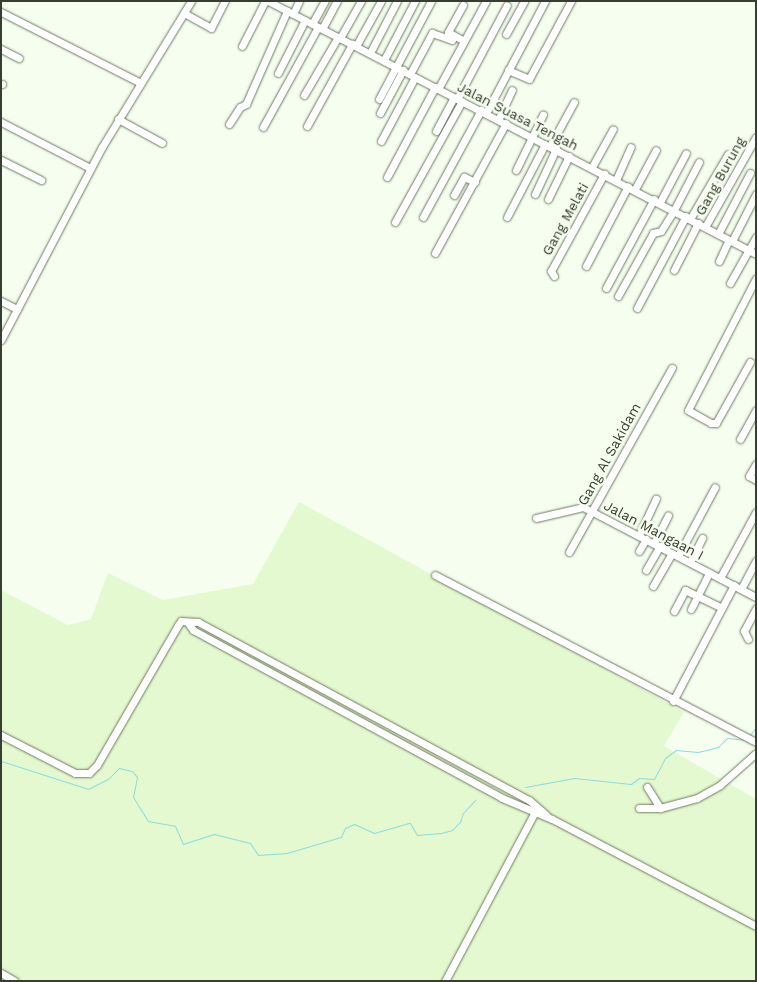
<!DOCTYPE html>
<html>
<head>
<meta charset="utf-8">
<style>
	body { margin:0 }
	#map { position:relative; width:757px; height:982px; overflow:hidden; background:#f6fef0; font-family:"Work Sans",sans-serif }
	div>[style] { position:absolute }
	[style*='--x'] { left:calc(var(--x)*1px); top:calc(var(--y)*1px); width:calc(var(--w)*1px); rotate:calc(var(--a)*1deg) }
	.built>* { inset:0; background:#e4f9d0 }
	.stream>* { height:1px; margin:-0.5px; padding:0 0.5px; transform-origin:0.5px; border-radius:0.5px; background:#89dddf }
	.roads { filter:drop-shadow(0 0 1px #6c7c5d) drop-shadow(0 0 1px #6c7c5d) }
	.minor>* { height:7px; margin:-3.5px; padding:0 3.5px; transform-origin:3.5px; border-radius:3.5px; background:#fff }
	span { translate:-50% -50%; white-space:nowrap; text-align:center; line-height:1.15; -webkit-text-stroke:5px #f6fef0; paint-order:stroke }
	.street-label { font-size:14px; color:#373e31 }
	.frame { position:absolute; inset:0; border:2px solid #373e31; pointer-events:none }
</style>
</head>
<body>
<div id="map">
	<div class="built">
		<div style="clip-path:polygon(299px 502px,684px 712px,664px 746px,756px 799px,756px 981px,1px 981px,1px 590px,68px 625px,91px 619px,108px 573px,163px 600px,253px 584px)"></div>
	</div>
	<div class="stream">
		<div style="--x:750;--y:735;--w:10;--a:-53"></div>
		<div style="--x:1;--y:761;--w:91;--a:17.8"></div>
		<div style="--x:88;--y:789;--w:22;--a:-27"></div>
		<div style="--x:108;--y:779;--w:16;--a:-45"></div>
		<div style="--x:119;--y:768;--w:13;--a:13"></div>
		<div style="--x:132;--y:771;--w:8;--a:50"></div>
		<div style="--x:137;--y:777;--w:20;--a:101"></div>
		<div style="--x:133;--y:797;--w:28;--a:58"></div>
		<div style="--x:148;--y:821;--w:27;--a:10"></div>
		<div style="--x:175;--y:826;--w:20;--a:66"></div>
		<div style="--x:183;--y:844;--w:33;--a:-18"></div>
		<div style="--x:214;--y:834;--w:37;--a:14"></div>
		<div style="--x:250;--y:843;--w:14;--a:56"></div>
		<div style="--x:258;--y:855;--w:29;--a:-4"></div>
		<div style="--x:287;--y:853;--w:56;--a:-16.5"></div>
		<div style="--x:341;--y:837;--w:10;--a:-66"></div>
		<div style="--x:345;--y:828;--w:10;--a:-24"></div>
		<div style="--x:354;--y:824;--w:22;--a:24"></div>
		<div style="--x:374;--y:833;--w:37;--a:-16"></div>
		<div style="--x:410;--y:823;--w:14;--a:60"></div>
		<div style="--x:417;--y:835;--w:24;--a:-5"></div>
		<div style="--x:441;--y:833;--w:11;--a:-15"></div>
		<div style="--x:452;--y:830;--w:11;--a:-45"></div>
		<div style="--x:460;--y:822;--w:9;--a:-72"></div>
		<div style="--x:463;--y:813;--w:18;--a:-47"></div>
		<div style="--x:525;--y:787;--w:50;--a:-10.4"></div>
		<div style="--x:574;--y:778;--w:57;--a:6"></div>
		<div style="--x:631;--y:784;--w:10;--a:-37"></div>
		<div style="--x:639;--y:778;--w:15;--a:4"></div>
		<div style="--x:654;--y:779;--w:24;--a:-62"></div>
		<div style="--x:665;--y:758;--w:14;--a:-36"></div>
		<div style="--x:676;--y:750;--w:22;--a:5"></div>
		<div style="--x:698;--y:752;--w:21;--a:-14"></div>
		<div style="--x:718;--y:747;--w:13;--a:-45"></div>
		<div style="--x:727;--y:738;--w:20;--a:6"></div>
	</div>
	<div class="roads">
		<div class="minor">
			<div style="--x:268;--y:1;--w:550;--a:27.4"></div>
			<div style="--x:463;--y:5;--w:31;--a:119"></div>
			<div style="--x:448;--y:32;--w:18;--a:29"></div>
			<div style="--x:1;--y:12;--w:157;--a:26.9"></div>
			<div style="--x:184;--y:13;--w:31;--a:29"></div>
			<div style="--x:211;--y:28;--w:30;--a:-63"></div>
			<div style="--x:293;--y:14;--w:14;--a:-65"></div>
			<div style="--x:312;--y:24;--w:26;--a:-61"></div>
			<div style="--x:322;--y:29;--w:32;--a:-62"></div>
			<div style="--x:506;--y:34;--w:38;--a:-61"></div>
			<div style="--x:340;--y:38;--w:43;--a:-60.4"></div>
			<div style="--x:242;--y:46;--w:51;--a:-62.9"></div>
			<div style="--x:356;--y:46;--w:51;--a:-60.9"></div>
			<div style="--x:1;--y:49;--w:20;--a:27"></div>
			<div style="--x:370;--y:53;--w:59;--a:-62.6"></div>
			<div style="--x:384;--y:60;--w:67;--a:-62.3"></div>
			<div style="--x:508;--y:70;--w:23;--a:23"></div>
			<div style="--x:529;--y:79;--w:89;--a:-61.7"></div>
			<div style="--x:278;--y:73;--w:59;--a:-63"></div>
			<div style="--x:410;--y:74;--w:47;--a:-61.8"></div>
			<div style="--x:432;--y:33;--w:21;--a:19"></div>
			<div style="--x:452;--y:40;--w:4;--a:-63"></div>
			<div style="--x:1;--y:84;--w:1;--a:0"></div>
			<div style="--x:438;--y:89;--w:100;--a:-61.4"></div>
			<div style="--x:304;--y:95;--w:67;--a:-59.6"></div>
			<div style="--x:379;--y:99;--w:111;--a:-62"></div>
			<div style="--x:457;--y:99;--w:106;--a:-62"></div>
			<div style="--x:380;--y:113;--w:49;--a:-61.9"></div>
			<div style="--x:486;--y:113;--w:127;--a:-62.2"></div>
			<div style="--x:118;--y:119;--w:50;--a:28.6"></div>
			<div style="--x:498;--y:120;--w:33;--a:-65"></div>
			<div style="--x:1;--y:122;--w:100;--a:27.3"></div>
			<div style="--x:229;--y:124;--w:20;--a:-57"></div>
			<div style="--x:240;--y:107;--w:7;--a:-27"></div>
			<div style="--x:246;--y:104;--w:102;--a:-66.2"></div>
			<div style="--x:307;--y:126;--w:94;--a:-61.2"></div>
			<div style="--x:263;--y:127;--w:114;--a:-61.2"></div>
			<div style="--x:436;--y:131;--w:38;--a:-62"></div>
			<div style="--x:532;--y:137;--w:25;--a:-64"></div>
			<div style="--x:381;--y:141;--w:72;--a:-62"></div>
			<div style="--x:550;--y:146;--w:50;--a:-61.4"></div>
			<div style="--x:1;--y:160;--w:45;--a:26.6"></div>
			<div style="--x:592;--y:167;--w:43;--a:-61.1"></div>
			<div style="--x:516;--y:170;--w:37;--a:-64"></div>
			<div style="--x:387;--y:177;--w:102;--a:-61.9"></div>
			<div style="--x:616;--y:180;--w:36;--a:-66"></div>
			<div style="--x:635;--y:189;--w:44;--a:-61.7"></div>
			<div style="--x:535;--y:194;--w:50;--a:-65"></div>
			<div style="--x:454;--y:195;--w:21;--a:-61"></div>
			<div style="--x:464;--y:177;--w:12;--a:24"></div>
			<div style="--x:548;--y:199;--w:48;--a:-64"></div>
			<div style="--x:660;--y:202;--w:55;--a:-62"></div>
			<div style="--x:423;--y:217;--w:122;--a:-61.5"></div>
			<div style="--x:507;--y:217;--w:82;--a:-62.5"></div>
			<div style="--x:690;--y:219;--w:75;--a:-59.7"></div>
			<div style="--x:395;--y:222;--w:138;--a:-61"></div>
			<div style="--x:705;--y:227;--w:103;--a:-60.5"></div>
			<div style="--x:718;--y:234;--w:69;--a:-62.3"></div>
			<div style="--x:732;--y:241;--w:53;--a:-62.9"></div>
			<div style="--x:435;--y:253;--w:148;--a:-61.4"></div>
			<div style="--x:719;--y:261;--w:23;--a:-65"></div>
			<div style="--x:586;--y:266;--w:90;--a:-62.3"></div>
			<div style="--x:674;--y:270;--w:53;--a:-62.9"></div>
			<div style="--x:554;--y:276;--w:6;--a:-121"></div>
			<div style="--x:551;--y:271;--w:111;--a:-61.3"></div>
			<div style="--x:730;--y:283;--w:53;--a:-60.5"></div>
			<div style="--x:606;--y:288;--w:101;--a:-61.7"></div>
			<div style="--x:618;--y:296;--w:72;--a:-60.9"></div>
			<div style="--x:653;--y:233;--w:8;--a:-14"></div>
			<div style="--x:661;--y:231;--w:25;--a:-58"></div>
			<div style="--x:674;--y:210;--w:54;--a:-62.5"></div>
			<div style="--x:1;--y:301;--w:18;--a:27"></div>
			<div style="--x:637;--y:308;--w:104;--a:-62"></div>
			<div style="--x:1;--y:340;--w:218;--a:-62.4"></div>
			<div style="--x:102;--y:147;--w:171;--a:-58.6"></div>
			<div style="--x:750;--y:362;--w:70;--a:119.1"></div>
			<div style="--x:716;--y:423;--w:5;--a:180"></div>
			<div style="--x:711;--y:423;--w:26;--a:-151"></div>
			<div style="--x:688;--y:410;--w:148;--a:-62.7"></div>
			<div style="--x:740;--y:439;--w:33;--a:-61"></div>
			<div style="--x:756;--y:464;--w:14;--a:120"></div>
			<div style="--x:749;--y:476;--w:8;--a:30"></div>
			<div style="--x:536;--y:518;--w:48;--a:-13.2"></div>
			<div style="--x:583;--y:507;--w:195;--a:27.5"></div>
			<div style="--x:639;--y:535;--w:40;--a:-65"></div>
			<div style="--x:654;--y:543;--w:31;--a:-63"></div>
			<div style="--x:639;--y:551;--w:14;--a:-60"></div>
			<div style="--x:569;--y:552;--w:211;--a:-60.8"></div>
			<div style="--x:678;--y:556;--w:78;--a:-61.8"></div>
			<div style="--x:690;--y:562;--w:27;--a:-63"></div>
			<div style="--x:646;--y:570;--w:28;--a:-60"></div>
			<div style="--x:435;--y:575;--w:362;--a:27.5"></div>
			<div style="--x:720;--y:578;--w:75;--a:-61.4"></div>
			<div style="--x:653;--y:586;--w:38;--a:-60"></div>
			<div style="--x:741;--y:589;--w:32;--a:-62"></div>
			<div style="--x:691;--y:609;--w:40;--a:-63.4"></div>
			<div style="--x:674;--y:611;--w:24;--a:-62"></div>
			<div style="--x:685;--y:590;--w:41;--a:25.9"></div>
			<div style="--x:188;--y:623;--w:9;--a:54"></div>
			<div style="--x:193;--y:630;--w:352;--a:28.5"></div>
			<div style="--x:502;--y:798;--w:54;--a:22.8"></div>
			<div style="--x:552;--y:819;--w:230;--a:27.7"></div>
			<div style="--x:748;--y:639;--w:9;--a:-117"></div>
			<div style="--x:744;--y:631;--w:26;--a:-62"></div>
			<div style="--x:673;--y:701;--w:131;--a:-62.3"></div>
			<div style="--x:1;--y:735;--w:83;--a:27.2"></div>
			<div style="--x:75;--y:773;--w:14;--a:0"></div>
			<div style="--x:89;--y:773;--w:11;--a:-45"></div>
			<div style="--x:97;--y:765;--w:162;--a:-59.9"></div>
			<div style="--x:178;--y:625;--w:5;--a:-53"></div>
			<div style="--x:181;--y:621;--w:17;--a:3"></div>
			<div style="--x:198;--y:622;--w:376;--a:28.3"></div>
			<div style="--x:529;--y:800;--w:23;--a:41"></div>
			<div style="--x:647;--y:787;--w:25;--a:58"></div>
			<div style="--x:639;--y:808;--w:21;--a:0"></div>
			<div style="--x:660;--y:808;--w:38;--a:-15"></div>
			<div style="--x:697;--y:798;--w:26;--a:-29"></div>
			<div style="--x:720;--y:785;--w:48;--a:-41.6"></div>
			<div style="--x:1;--y:973;--w:16;--a:30"></div>
			<div style="--x:445;--y:981;--w:196;--a:-62"></div>
		</div>
	</div>
	<div class="street-label">
		<span style="left:518px;top:116px;rotate:27deg">Jalan Suasa Tengah</span>
		<span style="left:720px;top:176px;rotate:-61deg">Gang Burung</span>
		<span style="left:565px;top:219px;rotate:-61deg">Gang Melati</span>
		<span style="left:609px;top:454px;rotate:-61deg">Gang Al Sakidam</span>
		<span style="left:654px;top:530px;rotate:28deg">Jalan Mangaan I</span>
	</div>
	<div class="frame"></div>
</div>
</body>
</html>
